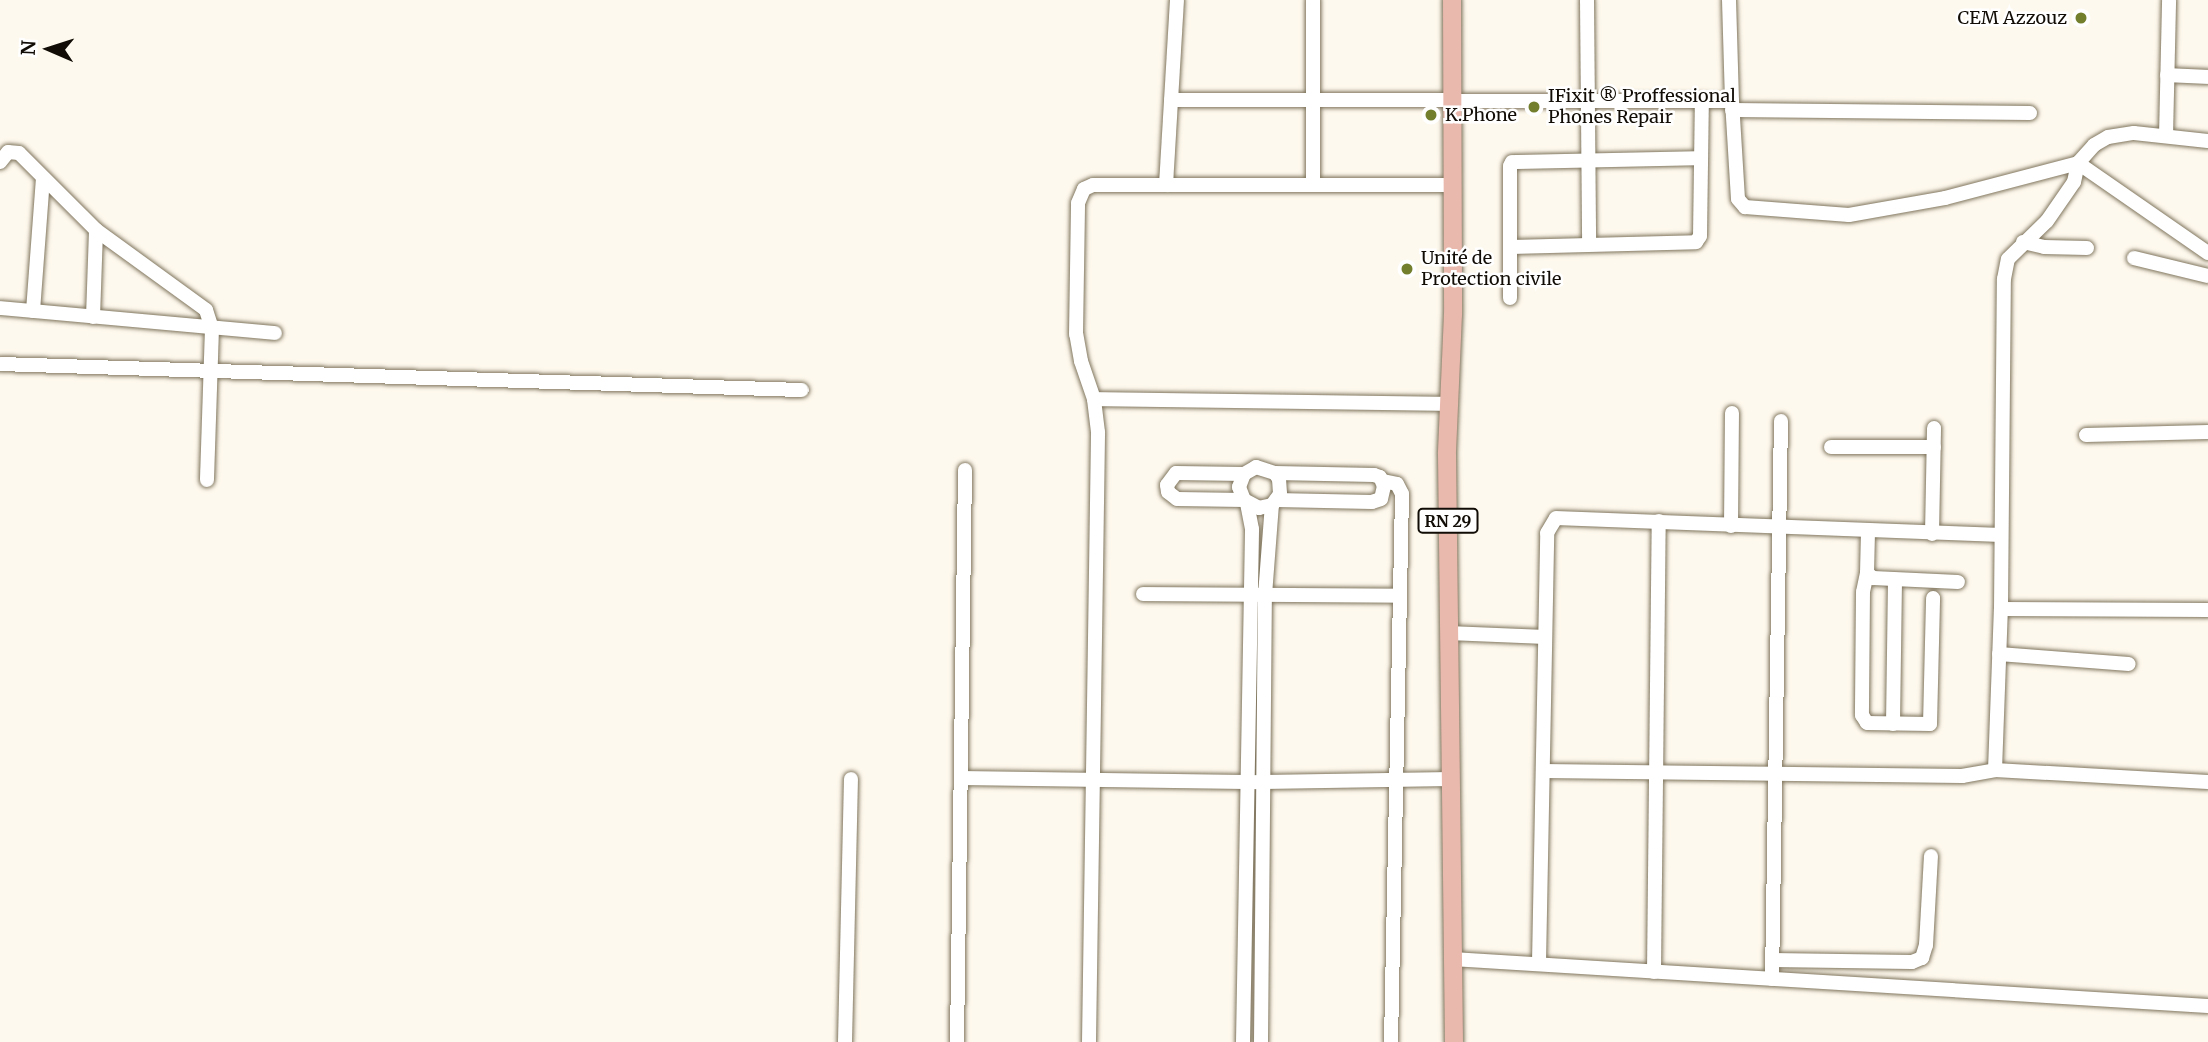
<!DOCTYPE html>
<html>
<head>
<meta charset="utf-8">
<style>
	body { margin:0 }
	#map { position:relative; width:2208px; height:1042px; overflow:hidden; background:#fef9ee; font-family:Merriweather,serif }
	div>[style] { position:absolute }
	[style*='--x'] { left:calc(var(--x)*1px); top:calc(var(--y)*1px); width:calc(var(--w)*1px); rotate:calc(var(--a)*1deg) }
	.roads { filter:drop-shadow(0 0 2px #80755d) drop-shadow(0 0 2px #80755d) }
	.minor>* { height:14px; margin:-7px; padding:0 7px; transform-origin:7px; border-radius:7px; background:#fff }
	.major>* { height:18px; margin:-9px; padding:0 9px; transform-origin:9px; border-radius:9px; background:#eab9ae }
	.dots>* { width:19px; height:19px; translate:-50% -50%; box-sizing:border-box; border:4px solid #fff; border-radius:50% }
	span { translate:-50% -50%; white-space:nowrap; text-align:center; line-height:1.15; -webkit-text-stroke:5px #fff; paint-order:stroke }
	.shield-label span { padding:2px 5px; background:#fff; border:2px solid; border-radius:5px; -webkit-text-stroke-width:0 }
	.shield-label { font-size:16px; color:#110c05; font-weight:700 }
	.poi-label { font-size:18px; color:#110c05 }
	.right { translate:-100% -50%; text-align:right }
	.left { translate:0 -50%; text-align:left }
	.north { position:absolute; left:14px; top:14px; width:70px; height:70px; -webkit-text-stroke:5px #fff; paint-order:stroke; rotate:273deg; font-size:19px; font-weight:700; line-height:28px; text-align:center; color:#110c05 }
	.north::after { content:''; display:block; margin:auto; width:24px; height:32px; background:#110c05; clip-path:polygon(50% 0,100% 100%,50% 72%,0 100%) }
</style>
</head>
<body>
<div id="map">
	<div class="roads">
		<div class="minor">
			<div style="--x:1313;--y:0;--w:185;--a:90"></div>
			<div style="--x:1587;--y:0;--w:244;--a:89.5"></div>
			<div style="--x:2167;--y:75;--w:41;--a:2.8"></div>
			<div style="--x:1171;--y:100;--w:561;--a:0.1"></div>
			<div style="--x:1732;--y:101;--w:101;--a:-91.7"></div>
			<div style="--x:1732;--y:101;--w:98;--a:86.5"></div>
			<div style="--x:1738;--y:199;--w:11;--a:49"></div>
			<div style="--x:1745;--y:207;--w:104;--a:4.4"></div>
			<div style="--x:1849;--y:215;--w:97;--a:-10"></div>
			<div style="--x:1945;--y:198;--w:138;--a:-14.7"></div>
			<div style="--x:2078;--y:163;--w:24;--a:-48"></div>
			<div style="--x:2094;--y:145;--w:16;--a:-30"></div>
			<div style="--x:2108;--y:137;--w:26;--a:-9"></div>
			<div style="--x:2134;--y:133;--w:74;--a:6.2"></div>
			<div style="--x:1732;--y:110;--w:298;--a:0.6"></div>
			<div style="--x:2166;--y:136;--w:136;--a:-88.7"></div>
			<div style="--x:0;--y:162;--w:13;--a:-51"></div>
			<div style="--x:8;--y:152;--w:11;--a:5"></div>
			<div style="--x:19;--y:153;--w:109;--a:45"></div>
			<div style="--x:96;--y:230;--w:136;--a:36"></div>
			<div style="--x:206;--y:310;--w:19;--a:72"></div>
			<div style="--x:212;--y:328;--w:152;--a:91.9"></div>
			<div style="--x:1166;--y:185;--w:286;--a:0"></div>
			<div style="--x:2023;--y:242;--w:22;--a:13"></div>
			<div style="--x:2044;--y:247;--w:43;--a:1.3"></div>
			<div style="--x:1511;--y:247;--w:185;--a:-1.5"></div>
			<div style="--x:1696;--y:242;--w:7;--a:-56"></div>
			<div style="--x:1700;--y:236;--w:136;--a:-89.2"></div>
			<div style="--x:2134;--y:258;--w:76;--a:13.7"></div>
			<div style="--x:1510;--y:298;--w:132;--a:-90"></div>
			<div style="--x:1510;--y:166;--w:4;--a:-63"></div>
			<div style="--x:1512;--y:162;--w:189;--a:-1.2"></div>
			<div style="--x:0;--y:308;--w:276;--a:5.2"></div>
			<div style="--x:33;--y:311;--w:133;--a:-85.7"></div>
			<div style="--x:93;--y:317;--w:87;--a:-88"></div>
			<div style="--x:0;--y:364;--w:802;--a:1.86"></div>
			<div style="--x:1094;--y:399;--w:355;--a:0.8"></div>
			<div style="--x:2086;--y:435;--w:122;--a:-1.4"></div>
			<div style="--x:1831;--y:447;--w:103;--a:0"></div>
			<div style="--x:1275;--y:473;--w:99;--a:1.2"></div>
			<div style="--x:1374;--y:475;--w:6;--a:18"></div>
			<div style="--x:1380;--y:477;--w:10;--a:66"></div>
			<div style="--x:1384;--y:486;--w:13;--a:103"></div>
			<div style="--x:1381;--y:499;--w:9;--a:162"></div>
			<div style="--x:1372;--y:502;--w:96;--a:-178.8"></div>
			<div style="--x:1383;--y:481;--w:14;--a:12"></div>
			<div style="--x:1397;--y:484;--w:11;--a:63"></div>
			<div style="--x:1402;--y:494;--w:548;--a:91.15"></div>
			<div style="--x:1244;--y:500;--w:14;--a:-111"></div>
			<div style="--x:1239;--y:487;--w:14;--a:-69"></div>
			<div style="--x:1244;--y:474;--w:14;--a:-30"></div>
			<div style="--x:1256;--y:467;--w:20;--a:18"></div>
			<div style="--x:1275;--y:473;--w:7;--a:56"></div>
			<div style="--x:1279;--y:479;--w:15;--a:86"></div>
			<div style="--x:1280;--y:494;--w:14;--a:126"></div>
			<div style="--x:1272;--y:505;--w:13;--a:167"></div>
			<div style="--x:1259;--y:508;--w:17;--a:-152"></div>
			<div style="--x:1244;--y:500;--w:67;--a:-179.1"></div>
			<div style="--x:1177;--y:499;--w:11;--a:-142"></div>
			<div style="--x:1168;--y:492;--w:7;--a:-98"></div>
			<div style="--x:1167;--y:485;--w:15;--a:-53"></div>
			<div style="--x:1176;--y:473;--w:68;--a:0.8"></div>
			<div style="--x:1731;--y:526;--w:113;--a:-89.5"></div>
			<div style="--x:1868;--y:532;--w:41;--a:91.4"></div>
			<div style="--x:1867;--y:573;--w:8;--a:40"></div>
			<div style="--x:1873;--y:578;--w:85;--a:2.7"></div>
			<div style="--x:1932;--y:534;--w:106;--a:-88.9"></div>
			<div style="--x:1867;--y:573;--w:19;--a:102"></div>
			<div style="--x:1863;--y:592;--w:123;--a:90.5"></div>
			<div style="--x:1862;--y:715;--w:9;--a:58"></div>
			<div style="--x:1867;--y:723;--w:63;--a:0.9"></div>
			<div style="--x:1930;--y:724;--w:126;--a:-88.6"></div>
			<div style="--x:1143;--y:594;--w:257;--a:0.4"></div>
			<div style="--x:2001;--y:609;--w:207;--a:0.3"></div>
			<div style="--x:1449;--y:633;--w:96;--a:2.4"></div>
			<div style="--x:1999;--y:654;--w:130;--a:4.4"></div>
			<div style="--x:1893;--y:724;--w:143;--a:-89.2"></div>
			<div style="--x:1995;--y:770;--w:161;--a:-87.9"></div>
			<div style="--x:2001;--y:609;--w:330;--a:-89.5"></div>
			<div style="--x:2004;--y:279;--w:20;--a:-79"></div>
			<div style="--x:2008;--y:259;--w:54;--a:-44.3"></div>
			<div style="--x:2047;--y:221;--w:47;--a:-55.3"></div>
			<div style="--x:2074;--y:182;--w:19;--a:-78"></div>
			<div style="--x:2078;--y:163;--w:158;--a:34.7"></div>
			<div style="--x:1543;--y:771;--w:419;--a:0.7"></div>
			<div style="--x:1962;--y:776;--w:34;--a:-10"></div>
			<div style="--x:1995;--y:770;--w:213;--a:3.2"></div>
			<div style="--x:961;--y:778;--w:302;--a:0.8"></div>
			<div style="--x:1263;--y:782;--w:188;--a:-0.9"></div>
			<div style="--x:1452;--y:959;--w:757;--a:3.56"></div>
			<div style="--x:1772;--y:960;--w:140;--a:0.8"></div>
			<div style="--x:1912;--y:962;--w:11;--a:-22"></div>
			<div style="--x:1922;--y:958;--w:14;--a:-73"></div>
			<div style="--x:1926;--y:945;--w:89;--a:-86.8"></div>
			<div style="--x:1539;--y:963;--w:430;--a:-88.9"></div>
			<div style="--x:1547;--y:533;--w:17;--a:-59"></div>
			<div style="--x:1556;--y:518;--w:445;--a:2.2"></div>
			<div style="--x:1654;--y:972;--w:451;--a:-89.4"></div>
			<div style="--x:1772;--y:979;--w:558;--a:-89.08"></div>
			<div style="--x:845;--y:1042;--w:263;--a:-88.7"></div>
			<div style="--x:957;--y:1042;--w:572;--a:-89.2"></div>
			<div style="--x:1089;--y:1042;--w:610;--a:-89.15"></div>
			<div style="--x:1098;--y:432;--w:33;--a:-97"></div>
			<div style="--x:1094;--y:399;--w:40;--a:-108.9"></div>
			<div style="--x:1081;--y:361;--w:27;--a:-100"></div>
			<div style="--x:1076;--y:334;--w:131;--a:-89.1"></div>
			<div style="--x:1078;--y:203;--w:15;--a:-67"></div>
			<div style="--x:1084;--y:189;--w:10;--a:-24"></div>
			<div style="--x:1093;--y:185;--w:73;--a:0"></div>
			<div style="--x:1166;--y:185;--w:185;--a:-86.6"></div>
			<div style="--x:1243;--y:1042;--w:513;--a:-88.99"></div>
			<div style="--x:1252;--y:529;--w:25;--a:-101"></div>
			<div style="--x:1261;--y:1042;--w:447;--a:-89.5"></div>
			<div style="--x:1265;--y:595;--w:90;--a:-85.6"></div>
		</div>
		<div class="major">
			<div style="--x:1452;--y:0;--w:314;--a:89.8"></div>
			<div style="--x:1453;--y:314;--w:140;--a:92.5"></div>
			<div style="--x:1447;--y:454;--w:588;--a:89.32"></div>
		</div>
	</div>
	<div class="dots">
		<div style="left:2081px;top:18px;background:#737f2c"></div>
		<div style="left:1534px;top:107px;background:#737f2c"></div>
		<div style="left:1431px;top:115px;background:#737f2c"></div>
		<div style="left:1407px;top:269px;background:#737f2c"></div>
	</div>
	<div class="shield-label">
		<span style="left:1448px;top:521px">RN 29</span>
	</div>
	<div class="poi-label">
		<span class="right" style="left:2067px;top:18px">CEM Azzouz</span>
		<span class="left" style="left:1548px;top:107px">IFixit ® Proffessional<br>Phones Repair</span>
		<span class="left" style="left:1445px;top:115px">K.Phone</span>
		<span class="left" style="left:1421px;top:269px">Unité de<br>Protection civile</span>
	</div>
	<div class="north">N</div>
</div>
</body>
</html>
